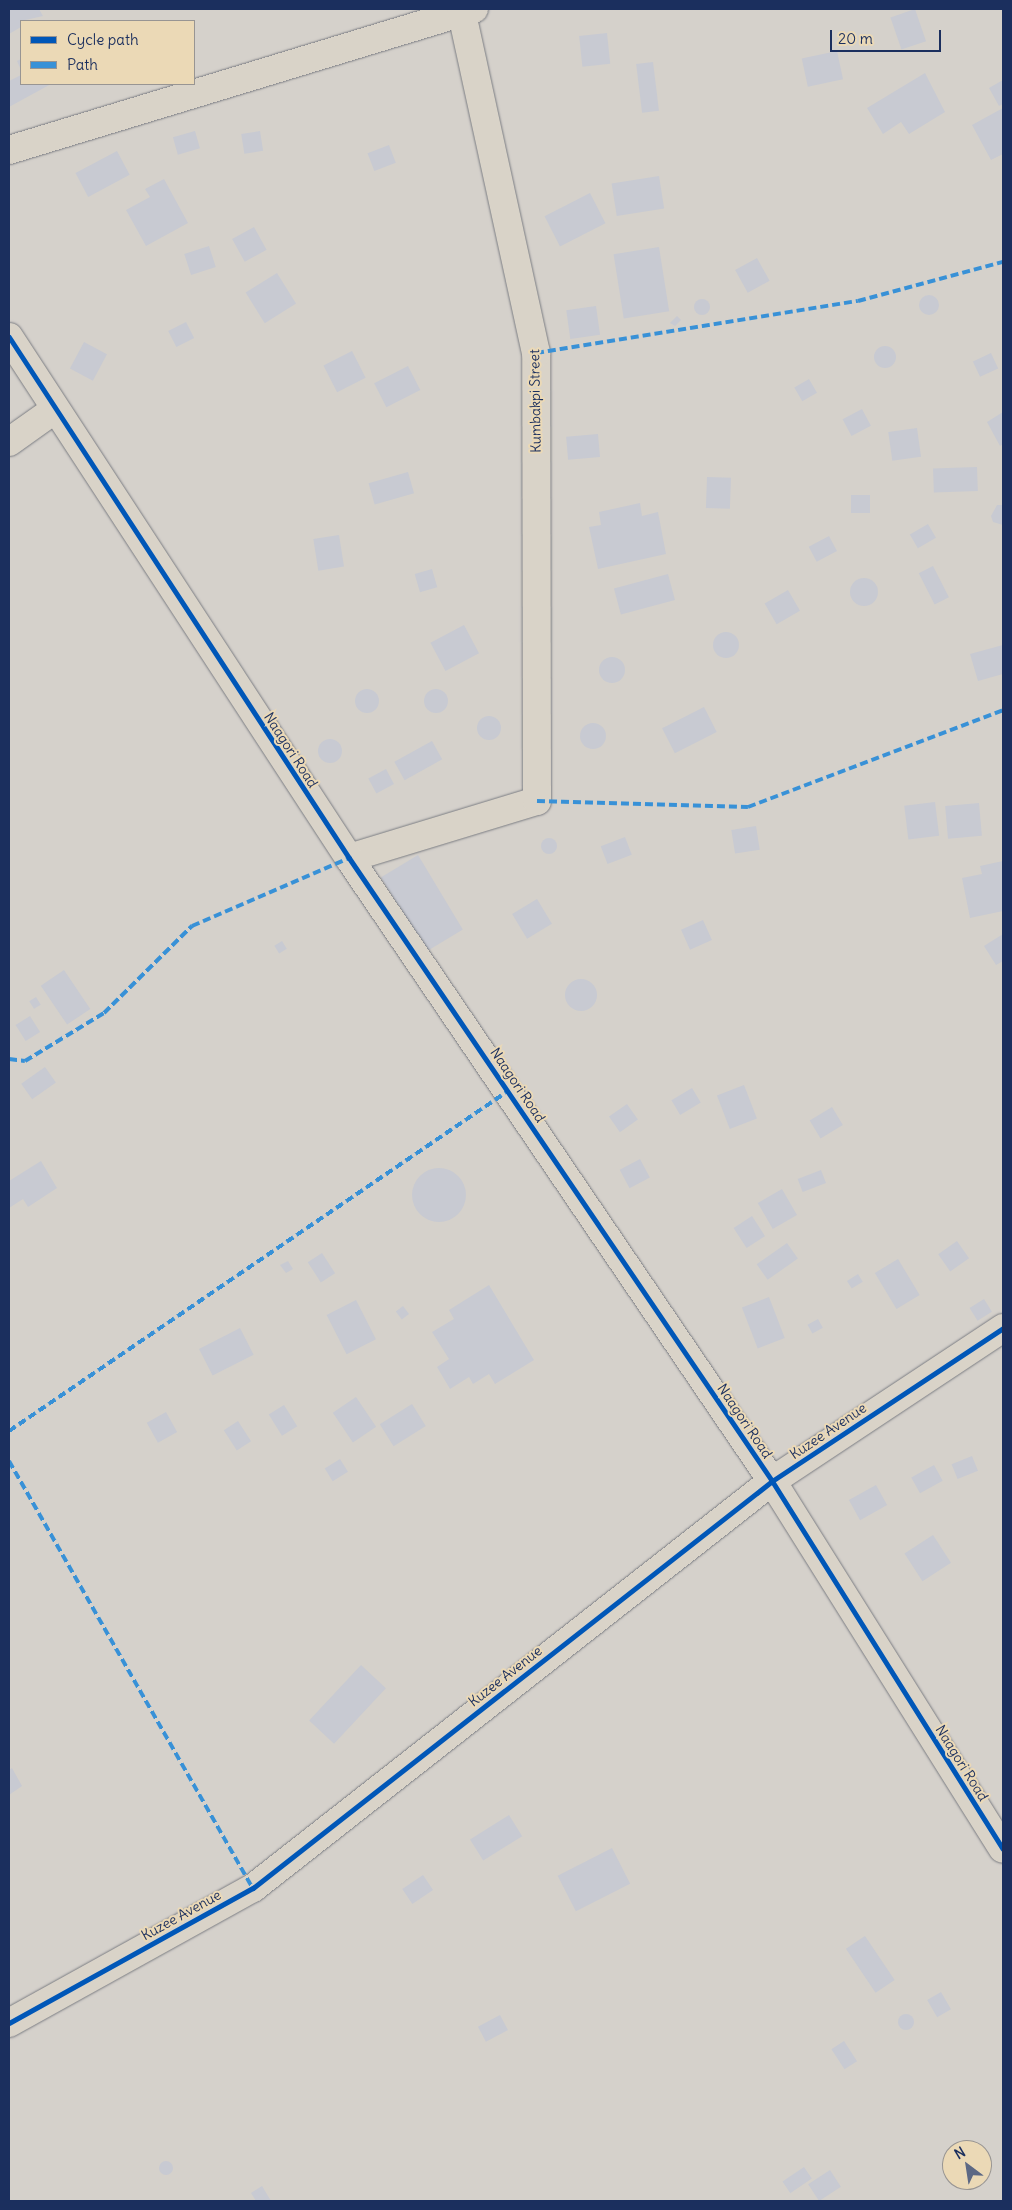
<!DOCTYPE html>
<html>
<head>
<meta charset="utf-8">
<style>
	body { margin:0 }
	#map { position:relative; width:1012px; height:2210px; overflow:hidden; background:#d5d1cb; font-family:Delius,sans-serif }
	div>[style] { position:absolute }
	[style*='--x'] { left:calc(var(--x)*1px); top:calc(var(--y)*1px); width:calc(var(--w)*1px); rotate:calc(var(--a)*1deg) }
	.building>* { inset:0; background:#c8cad2; transform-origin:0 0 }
	.round { border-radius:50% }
	.roads { filter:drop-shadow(0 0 1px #7b7d83) drop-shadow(0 0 1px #7b7d83) }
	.minor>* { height:28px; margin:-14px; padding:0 14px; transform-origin:14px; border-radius:14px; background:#d9d3c8 }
	.tertiary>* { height:28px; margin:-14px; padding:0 14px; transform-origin:14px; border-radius:14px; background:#d9d3c8 }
	.quiet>* { height:4px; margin-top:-2px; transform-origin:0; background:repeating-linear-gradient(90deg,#3891d7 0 8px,transparent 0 12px) }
	.cycleway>* { height:5px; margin:-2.5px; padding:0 2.5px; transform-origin:2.5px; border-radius:2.5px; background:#0057b8 }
	span { translate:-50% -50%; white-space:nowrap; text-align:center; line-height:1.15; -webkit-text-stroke:4px #ebd9b6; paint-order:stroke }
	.street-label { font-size:14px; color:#1b2f5e }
	.frame { position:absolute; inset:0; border:10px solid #1b2f5e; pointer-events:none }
	.legend { position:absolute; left:20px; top:20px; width:175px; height:65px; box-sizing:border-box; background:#ebd9b6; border:1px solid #989593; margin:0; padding:6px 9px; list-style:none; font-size:15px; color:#1b2f5e }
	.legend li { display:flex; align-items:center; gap:10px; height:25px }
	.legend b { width:25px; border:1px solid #989593 }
	.north { position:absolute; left:942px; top:2140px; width:50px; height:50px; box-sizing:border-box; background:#ebd9b6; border:1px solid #989593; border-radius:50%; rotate:329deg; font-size:14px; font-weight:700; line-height:20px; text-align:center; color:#1b2f5e }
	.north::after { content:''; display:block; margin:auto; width:18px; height:22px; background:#5c6884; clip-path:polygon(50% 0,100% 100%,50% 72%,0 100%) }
	.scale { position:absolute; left:830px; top:30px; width:111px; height:22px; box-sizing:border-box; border:2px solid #1b2f5e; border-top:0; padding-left:6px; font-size:15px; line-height:18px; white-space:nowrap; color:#1b2f5e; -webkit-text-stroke:4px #ebd9b6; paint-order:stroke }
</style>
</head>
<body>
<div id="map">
	<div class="building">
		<div style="clip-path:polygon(9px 9px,39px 9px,43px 16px,21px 21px,21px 27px,9px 34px)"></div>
		<div style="left:915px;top:9px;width:34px;height:26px;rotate:71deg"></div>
		<div style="left:607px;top:33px;width:31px;height:28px;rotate:84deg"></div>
		<div style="left:837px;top:51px;width:29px;height:36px;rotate:78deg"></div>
		<div style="clip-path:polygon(21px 59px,21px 70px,17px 61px)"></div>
		<div style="left:653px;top:62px;width:49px;height:17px;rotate:83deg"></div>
		<div style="clip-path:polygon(925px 73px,945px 112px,909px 134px,901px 122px,883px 134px,867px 108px)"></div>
		<div style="clip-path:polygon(21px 75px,21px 84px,51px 84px,9px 107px,9px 81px)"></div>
		<div style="clip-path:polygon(1003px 80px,1003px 104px,999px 106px,989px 88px)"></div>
		<div style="clip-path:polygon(1003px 108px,1003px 154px,991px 160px,972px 125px)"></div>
		<div style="left:195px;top:131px;width:18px;height:23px;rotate:74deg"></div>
		<div style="left:260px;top:131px;width:20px;height:19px;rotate:81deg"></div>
		<div style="left:389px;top:145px;width:19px;height:23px;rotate:69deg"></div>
		<div style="left:117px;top:151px;width:27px;height:47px;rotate:62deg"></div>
		<div style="left:659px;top:176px;width:33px;height:48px;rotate:81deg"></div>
		<div style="clip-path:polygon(164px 179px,188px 223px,146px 246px,126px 210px,150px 197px,145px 189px)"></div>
		<div style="left:590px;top:193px;width:34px;height:51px;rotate:63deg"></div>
		<div style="left:254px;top:227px;width:26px;height:25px;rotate:61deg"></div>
		<div style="left:209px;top:246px;width:22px;height:26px;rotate:72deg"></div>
		<div style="left:659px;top:247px;width:65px;height:46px;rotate:81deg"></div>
		<div style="left:757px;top:258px;width:26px;height:25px;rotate:61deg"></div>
		<div style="left:277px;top:273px;width:36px;height:37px;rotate:58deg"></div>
		<div class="round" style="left:919px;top:295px;width:20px;height:20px"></div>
		<div class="round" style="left:694px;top:299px;width:16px;height:16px"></div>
		<div style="left:596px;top:306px;width:29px;height:30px;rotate:82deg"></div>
		<div style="clip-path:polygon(677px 316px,681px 320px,675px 326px,670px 323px)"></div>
		<div style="left:186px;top:322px;width:18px;height:20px;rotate:63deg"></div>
		<div style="left:84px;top:342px;width:26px;height:30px;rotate:28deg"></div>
		<div class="round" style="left:874px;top:346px;width:22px;height:22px"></div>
		<div style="left:352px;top:351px;width:30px;height:32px;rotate:63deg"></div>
		<div style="left:991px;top:353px;width:17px;height:20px;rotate:65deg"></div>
		<div style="left:408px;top:366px;width:27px;height:38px;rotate:63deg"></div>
		<div style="left:809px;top:379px;width:16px;height:17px;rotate:60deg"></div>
		<div style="left:862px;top:409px;width:19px;height:22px;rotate:62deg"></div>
		<div style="clip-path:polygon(1003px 412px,1003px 444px,1000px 446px,987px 422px)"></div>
		<div style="left:917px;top:428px;width:29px;height:29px;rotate:82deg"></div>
		<div style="left:598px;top:434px;width:23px;height:32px;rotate:85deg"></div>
		<div style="left:977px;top:467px;width:24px;height:44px;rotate:88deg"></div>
		<div style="left:408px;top:472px;width:22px;height:41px;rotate:74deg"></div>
		<div style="left:707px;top:477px;width:24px;height:31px;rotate:2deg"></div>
		<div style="left:870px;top:495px;width:18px;height:19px;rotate:90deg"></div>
		<div style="clip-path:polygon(640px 503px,642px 516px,658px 512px,666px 554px,598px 569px,589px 527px,601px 525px,599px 512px)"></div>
		<div style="clip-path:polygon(997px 505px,1003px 505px,1003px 525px,993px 522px,991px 516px)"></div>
		<div style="left:928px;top:524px;width:16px;height:21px;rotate:60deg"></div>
		<div style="left:339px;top:535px;width:32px;height:26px;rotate:81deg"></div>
		<div style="left:829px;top:536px;width:17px;height:23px;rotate:62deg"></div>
		<div style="left:933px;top:566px;width:35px;height:16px;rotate:63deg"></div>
		<div style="left:432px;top:569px;width:19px;height:18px;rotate:74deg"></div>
		<div style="left:668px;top:574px;width:27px;height:56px;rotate:75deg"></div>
		<div class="round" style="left:850px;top:578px;width:28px;height:28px"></div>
		<div style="left:788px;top:590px;width:24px;height:27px;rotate:60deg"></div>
		<div style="left:464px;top:625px;width:32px;height:38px;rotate:62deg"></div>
		<div class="round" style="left:713px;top:632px;width:26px;height:26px"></div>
		<div style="clip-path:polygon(1003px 645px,1003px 674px,978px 681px,970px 654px)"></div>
		<div class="round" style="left:599px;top:657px;width:26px;height:26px"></div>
		<div class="round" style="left:355px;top:689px;width:24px;height:24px"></div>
		<div class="round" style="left:424px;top:689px;width:24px;height:24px"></div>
		<div style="left:704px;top:707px;width:28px;height:47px;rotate:63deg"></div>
		<div class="round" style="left:477px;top:716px;width:24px;height:24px"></div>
		<div class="round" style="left:580px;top:723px;width:26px;height:26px"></div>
		<div class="round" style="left:318px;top:739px;width:24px;height:24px"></div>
		<div style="left:432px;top:741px;width:21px;height:43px;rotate:61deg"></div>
		<div style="left:386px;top:769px;width:17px;height:20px;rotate:62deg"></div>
		<div style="left:935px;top:802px;width:34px;height:31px;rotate:83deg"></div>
		<div style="left:979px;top:803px;width:33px;height:34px;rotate:85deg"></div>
		<div style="left:756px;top:826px;width:24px;height:25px;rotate:81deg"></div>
		<div style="left:625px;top:837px;width:19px;height:26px;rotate:69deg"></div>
		<div class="round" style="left:541px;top:838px;width:16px;height:16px"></div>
		<div style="left:418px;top:855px;width:87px;height:43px;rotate:59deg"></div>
		<div style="clip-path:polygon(1003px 861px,1003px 911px,970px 918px,962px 878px,982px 874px,980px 866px)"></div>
		<div style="left:537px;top:899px;width:29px;height:29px;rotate:59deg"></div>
		<div style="left:703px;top:920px;width:22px;height:24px;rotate:66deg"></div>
		<div style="clip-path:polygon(1003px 934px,1003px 961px,996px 965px,984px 946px)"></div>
		<div style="left:282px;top:941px;width:9px;height:9px;rotate:58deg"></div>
		<div style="left:64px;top:970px;width:47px;height:28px;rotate:56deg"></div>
		<div class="round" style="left:565px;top:979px;width:32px;height:32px"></div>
		<div style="left:36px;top:997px;width:9px;height:8px;rotate:58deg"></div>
		<div style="left:30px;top:1016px;width:19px;height:17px;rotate:58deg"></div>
		<div style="left:45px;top:1067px;width:19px;height:29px;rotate:55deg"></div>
		<div style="left:744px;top:1085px;width:36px;height:29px;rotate:69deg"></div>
		<div style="left:692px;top:1088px;width:17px;height:24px;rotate:59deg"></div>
		<div style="left:627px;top:1104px;width:19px;height:22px;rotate:55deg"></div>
		<div style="left:832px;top:1107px;width:21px;height:26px;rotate:59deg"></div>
		<div style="left:640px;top:1159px;width:21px;height:23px;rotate:62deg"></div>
		<div style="clip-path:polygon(41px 1161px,57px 1188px,28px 1207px,23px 1199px,9px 1208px,9px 1181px)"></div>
		<div class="round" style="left:412px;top:1168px;width:54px;height:54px"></div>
		<div style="left:821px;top:1170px;width:14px;height:25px;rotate:69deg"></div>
		<div style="left:782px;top:1189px;width:30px;height:28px;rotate:60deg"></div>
		<div style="left:752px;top:1216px;width:24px;height:22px;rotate:57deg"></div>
		<div style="left:957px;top:1241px;width:21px;height:23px;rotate:55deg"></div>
		<div style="left:787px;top:1243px;width:19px;height:37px;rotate:55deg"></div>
		<div style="left:322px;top:1253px;width:24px;height:17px;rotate:57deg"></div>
		<div style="left:898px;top:1259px;width:42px;height:27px;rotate:59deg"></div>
		<div style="clip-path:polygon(288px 1261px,293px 1269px,286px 1273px,280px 1265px)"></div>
		<div style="left:858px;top:1274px;width:9px;height:13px;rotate:58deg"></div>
		<div style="clip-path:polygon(489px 1285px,534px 1360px,495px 1384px,489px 1374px,473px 1384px,469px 1377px,450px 1389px,437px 1367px,449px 1359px,432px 1332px,454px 1319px,449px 1310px)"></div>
		<div style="left:769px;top:1297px;width:44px;height:29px;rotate:69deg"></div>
		<div style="left:984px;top:1299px;width:15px;height:17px;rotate:58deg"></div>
		<div style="left:356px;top:1300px;width:44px;height:33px;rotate:63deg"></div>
		<div style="left:403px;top:1306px;width:10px;height:9px;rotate:53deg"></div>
		<div style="left:818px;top:1319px;width:10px;height:12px;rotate:61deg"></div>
		<div style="left:240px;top:1328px;width:30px;height:46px;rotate:63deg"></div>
		<div style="left:356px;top:1397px;width:36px;height:28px;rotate:56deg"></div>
		<div style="left:412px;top:1404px;width:26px;height:38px;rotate:58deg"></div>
		<div style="left:284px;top:1405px;width:25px;height:18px;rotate:58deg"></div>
		<div style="left:166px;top:1412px;width:23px;height:22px;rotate:61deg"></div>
		<div style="left:238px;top:1421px;width:24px;height:17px;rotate:57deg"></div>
		<div style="left:972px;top:1456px;width:16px;height:22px;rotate:68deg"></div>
		<div style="left:340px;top:1459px;width:15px;height:18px;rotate:58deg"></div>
		<div style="left:934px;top:1465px;width:18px;height:26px;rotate:61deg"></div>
		<div style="left:876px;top:1485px;width:23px;height:31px;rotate:61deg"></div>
		<div style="left:933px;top:1535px;width:33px;height:34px;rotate:57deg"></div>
		<div style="left:361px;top:1665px;width:34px;height:76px;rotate:43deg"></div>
		<div style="clip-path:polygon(12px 1768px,22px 1786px,9px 1795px,9px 1770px)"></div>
		<div style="left:509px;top:1815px;width:25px;height:46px;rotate:58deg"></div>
		<div style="left:612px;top:1848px;width:40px;height:61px;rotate:63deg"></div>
		<div style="left:423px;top:1875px;width:18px;height:25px;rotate:56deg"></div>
		<div style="left:865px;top:1936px;width:53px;height:23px;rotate:56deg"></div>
		<div style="left:941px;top:1992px;width:20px;height:16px;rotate:60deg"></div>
		<div class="round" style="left:898px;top:2014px;width:16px;height:16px"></div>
		<div style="left:500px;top:2015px;width:17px;height:25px;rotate:62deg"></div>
		<div style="left:844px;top:2041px;width:24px;height:15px;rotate:57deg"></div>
		<div class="round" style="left:159px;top:2161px;width:14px;height:14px"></div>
		<div style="left:804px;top:2167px;width:14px;height:26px;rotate:56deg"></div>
		<div style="left:830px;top:2170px;width:20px;height:26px;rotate:57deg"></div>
		<div style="clip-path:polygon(262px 2186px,271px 2201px,256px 2201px,251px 2193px)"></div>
	</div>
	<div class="roads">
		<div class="minor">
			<div style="--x:9;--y:150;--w:486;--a:-16.9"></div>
			<div style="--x:349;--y:858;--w:196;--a:-16.9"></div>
			<div style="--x:537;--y:801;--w:448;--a:-90.1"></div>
			<div style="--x:536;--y:353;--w:352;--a:-102.3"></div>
			<div style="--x:9;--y:2023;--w:279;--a:-29"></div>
			<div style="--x:253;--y:1888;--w:660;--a:-38.1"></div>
		</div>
		<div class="tertiary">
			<div style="--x:9;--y:337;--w:622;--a:56.87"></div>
			<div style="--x:349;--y:858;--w:753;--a:55.82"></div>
			<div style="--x:772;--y:1481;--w:434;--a:57.9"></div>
			<div style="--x:9;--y:442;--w:55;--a:-35.4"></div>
			<div style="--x:772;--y:1481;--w:277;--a:-33.5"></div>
		</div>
	</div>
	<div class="quiet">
		<div style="--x:536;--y:353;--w:326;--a:-9.2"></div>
		<div style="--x:858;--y:301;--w:150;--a:-15.1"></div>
		<div style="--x:537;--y:801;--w:211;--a:1.6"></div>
		<div style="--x:748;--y:807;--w:273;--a:-20.8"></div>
		<div style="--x:9;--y:1059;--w:16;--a:7"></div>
		<div style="--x:25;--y:1061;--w:92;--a:-31.3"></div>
		<div style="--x:104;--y:1013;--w:124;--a:-44.7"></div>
		<div style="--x:192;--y:926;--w:171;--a:-23.4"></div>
		<div style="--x:9;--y:1431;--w:604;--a:-34.27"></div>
		<div style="--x:9;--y:1461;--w:492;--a:60.3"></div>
	</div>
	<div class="cycleway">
		<div style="--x:9;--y:337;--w:622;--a:56.87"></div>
		<div style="--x:349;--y:858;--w:753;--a:55.82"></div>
		<div style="--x:772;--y:1481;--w:434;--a:57.9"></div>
		<div style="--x:9;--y:2023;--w:279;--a:-29"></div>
		<div style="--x:253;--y:1888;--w:660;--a:-38.1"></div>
		<div style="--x:772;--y:1481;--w:277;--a:-33.5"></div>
	</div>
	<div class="street-label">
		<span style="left:535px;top:401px;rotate:-91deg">Kumbakpi Street</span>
		<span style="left:291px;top:750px;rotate:57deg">Naagori Road</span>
		<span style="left:518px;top:1085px;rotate:56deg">Naagori Road</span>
		<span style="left:745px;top:1421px;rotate:56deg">Naagori Road</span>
		<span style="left:828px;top:1431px;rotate:-34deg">Kuzee Avenue</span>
		<span style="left:505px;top:1676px;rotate:-38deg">Kuzee Avenue</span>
		<span style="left:962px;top:1763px;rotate:58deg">Naagori Road</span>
		<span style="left:181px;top:1915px;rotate:-29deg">Kuzee Avenue</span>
	</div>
	<div class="frame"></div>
	<ul class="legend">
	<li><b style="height:6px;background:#0057b8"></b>Cycle path</li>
	<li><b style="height:6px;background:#3891d7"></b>Path</li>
	</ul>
	<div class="north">N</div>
	<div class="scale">20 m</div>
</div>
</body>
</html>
